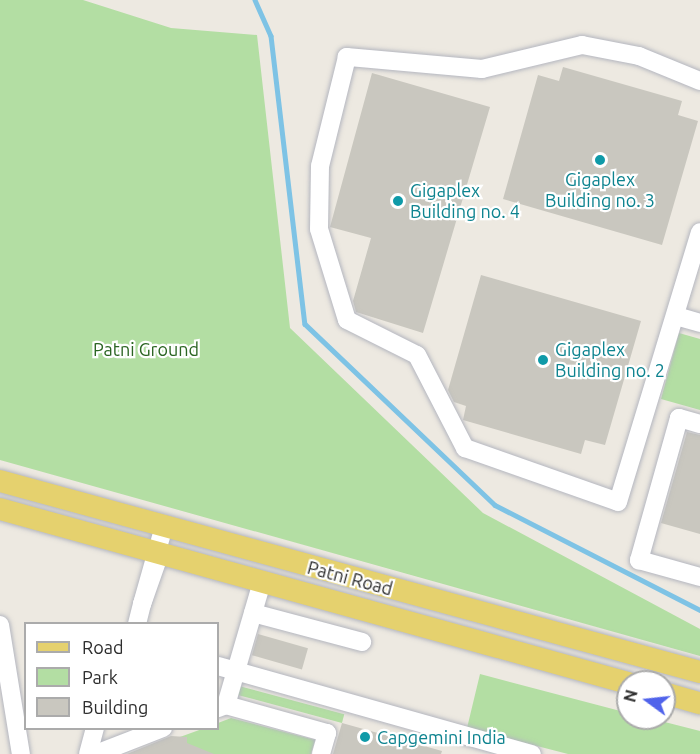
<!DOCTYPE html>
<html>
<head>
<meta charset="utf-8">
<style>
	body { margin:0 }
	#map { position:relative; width:700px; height:754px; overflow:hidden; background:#ede9e1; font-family:Ubuntu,sans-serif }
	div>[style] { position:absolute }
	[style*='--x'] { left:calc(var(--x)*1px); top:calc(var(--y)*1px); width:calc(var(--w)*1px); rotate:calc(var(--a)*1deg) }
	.green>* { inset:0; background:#b3dea3; transform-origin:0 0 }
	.stream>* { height:4.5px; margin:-2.25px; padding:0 2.25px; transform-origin:2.25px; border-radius:2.25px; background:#7ec3e5 }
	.building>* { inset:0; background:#c9c7bf; transform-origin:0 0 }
	.roads { filter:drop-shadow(0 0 2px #b4b6bf) drop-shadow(0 0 2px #b4b6bf) }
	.minor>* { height:18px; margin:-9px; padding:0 9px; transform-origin:9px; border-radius:9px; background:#fff }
	.major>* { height:22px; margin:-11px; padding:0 11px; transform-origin:11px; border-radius:11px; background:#e5d16e }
	.dots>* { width:16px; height:16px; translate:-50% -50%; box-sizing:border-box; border:3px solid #fff; border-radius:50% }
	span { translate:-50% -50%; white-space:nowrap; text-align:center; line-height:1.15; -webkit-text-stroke:4.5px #fff; paint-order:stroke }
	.culture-label { font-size:18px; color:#0d838f }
	.left { translate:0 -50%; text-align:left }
	.park-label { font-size:18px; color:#2b6522 }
	.street-label { font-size:18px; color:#2d2d2d }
	.legend { position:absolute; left:24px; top:622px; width:195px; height:108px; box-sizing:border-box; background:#fff; border:2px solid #ababab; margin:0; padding:8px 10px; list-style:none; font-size:18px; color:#2d2d2d }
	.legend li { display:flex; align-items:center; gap:12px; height:30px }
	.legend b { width:30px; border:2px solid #ababab }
	.north { position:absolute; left:616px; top:670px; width:60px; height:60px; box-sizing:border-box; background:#fff; border:2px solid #ababab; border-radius:50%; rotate:285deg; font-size:16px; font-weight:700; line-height:24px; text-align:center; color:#2d2d2d }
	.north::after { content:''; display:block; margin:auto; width:21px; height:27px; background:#5063eb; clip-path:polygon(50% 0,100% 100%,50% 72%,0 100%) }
</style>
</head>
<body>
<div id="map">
	<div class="green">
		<div style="clip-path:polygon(0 0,83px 0,171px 28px,257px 35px,290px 328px,483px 513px,700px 629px,700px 656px,0 460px)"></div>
		<div style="clip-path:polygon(679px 333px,700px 339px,700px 410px,661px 399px)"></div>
		<div style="clip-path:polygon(480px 674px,628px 713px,628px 718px,649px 718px,700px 731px,700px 754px,568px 754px,467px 728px)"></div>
		<div style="left:239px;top:686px;width:109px;height:9px;rotate:15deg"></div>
		<div style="clip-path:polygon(231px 718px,315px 740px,311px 754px,133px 754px,202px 729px,218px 728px,218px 723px)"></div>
	</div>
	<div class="stream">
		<div style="--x:255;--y:0;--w:39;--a:66"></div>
		<div style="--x:271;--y:36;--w:290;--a:83.3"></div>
		<div style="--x:305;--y:324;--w:262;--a:43.6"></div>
		<div style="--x:495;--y:505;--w:230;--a:27.1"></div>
	</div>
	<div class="building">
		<div style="clip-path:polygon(563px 67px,682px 101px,678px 115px,698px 121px,662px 245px,503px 199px,538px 75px,559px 81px)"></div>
		<div style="clip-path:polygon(372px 73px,490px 107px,423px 333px,356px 312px,353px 301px,371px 238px,330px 227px)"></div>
		<div style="clip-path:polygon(481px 275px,641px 321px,605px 445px,585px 440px,581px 454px,463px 420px,466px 406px,454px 402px,448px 390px)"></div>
		<div style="clip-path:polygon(687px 432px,700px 435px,700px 534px,661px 523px)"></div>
		<div style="left:258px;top:634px;width:52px;height:22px;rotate:16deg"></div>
		<div style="clip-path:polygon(342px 723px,442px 751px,441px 754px,333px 754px)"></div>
		<div style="clip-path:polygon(171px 736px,187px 737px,187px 743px,214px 754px,127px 754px)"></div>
	</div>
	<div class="roads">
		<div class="minor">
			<div style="--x:700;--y:81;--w:66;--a:-157.7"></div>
			<div style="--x:639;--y:56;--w:58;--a:-169.1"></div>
			<div style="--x:582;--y:45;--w:103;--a:166.5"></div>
			<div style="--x:482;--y:69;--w:136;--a:-174.9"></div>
			<div style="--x:347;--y:57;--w:112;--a:103.9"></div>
			<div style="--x:320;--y:166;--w:63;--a:90.9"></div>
			<div style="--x:319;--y:229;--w:95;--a:72.9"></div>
			<div style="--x:347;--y:320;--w:78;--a:26.6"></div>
			<div style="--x:417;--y:355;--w:105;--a:62.7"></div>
			<div style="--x:465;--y:448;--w:162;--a:19.4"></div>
			<div style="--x:618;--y:502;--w:282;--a:-73.1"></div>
			<div style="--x:676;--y:316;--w:25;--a:16"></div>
			<div style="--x:700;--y:424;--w:22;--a:-164"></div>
			<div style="--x:679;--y:418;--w:148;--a:105.7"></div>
			<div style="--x:639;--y:560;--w:63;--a:15.6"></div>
			<div style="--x:160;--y:553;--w:54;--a:109.4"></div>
			<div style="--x:142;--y:604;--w:81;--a:-74.2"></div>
			<div style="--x:253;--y:613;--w:113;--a:14.9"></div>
			<div style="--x:137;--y:624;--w:21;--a:-76"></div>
			<div style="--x:0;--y:625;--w:131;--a:80.8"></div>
			<div style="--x:218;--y:666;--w:326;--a:15.7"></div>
			<div style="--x:226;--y:705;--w:105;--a:15.5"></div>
			<div style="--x:327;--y:733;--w:22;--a:106"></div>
			<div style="--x:218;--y:708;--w:9;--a:-21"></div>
			<div style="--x:226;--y:705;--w:128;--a:-73.7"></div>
			<div style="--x:88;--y:754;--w:27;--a:-75"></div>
			<div style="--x:96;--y:754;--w:72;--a:-21.2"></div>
		</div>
		<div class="major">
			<div style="--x:0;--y:481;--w:726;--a:15.26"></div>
			<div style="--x:0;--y:509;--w:652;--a:15.49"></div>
			<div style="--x:664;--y:693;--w:37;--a:16"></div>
		</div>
	</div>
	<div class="dots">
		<div style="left:600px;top:160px;background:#0f9aa8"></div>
		<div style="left:398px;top:201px;background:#0f9aa8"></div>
		<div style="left:543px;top:360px;background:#0f9aa8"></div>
		<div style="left:365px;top:737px;background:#0f9aa8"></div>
	</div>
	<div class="culture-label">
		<span style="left:600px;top:190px">Gigaplex<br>Building no. 3</span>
		<span class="left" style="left:410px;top:201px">Gigaplex<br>Building no. 4</span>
		<span class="left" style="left:555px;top:360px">Gigaplex<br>Building no. 2</span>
		<span class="left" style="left:377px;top:737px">Capgemini India</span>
	</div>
	<div class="park-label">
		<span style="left:146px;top:349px">Patni Ground</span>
	</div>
	<div class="street-label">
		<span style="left:350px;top:578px;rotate:15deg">Patni Road</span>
	</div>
	<ul class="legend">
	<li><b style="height:8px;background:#e5d16e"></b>Road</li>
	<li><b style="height:16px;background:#b3dea3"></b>Park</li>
	<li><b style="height:16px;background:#c9c7bf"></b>Building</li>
	</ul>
	<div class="north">N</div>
</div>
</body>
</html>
